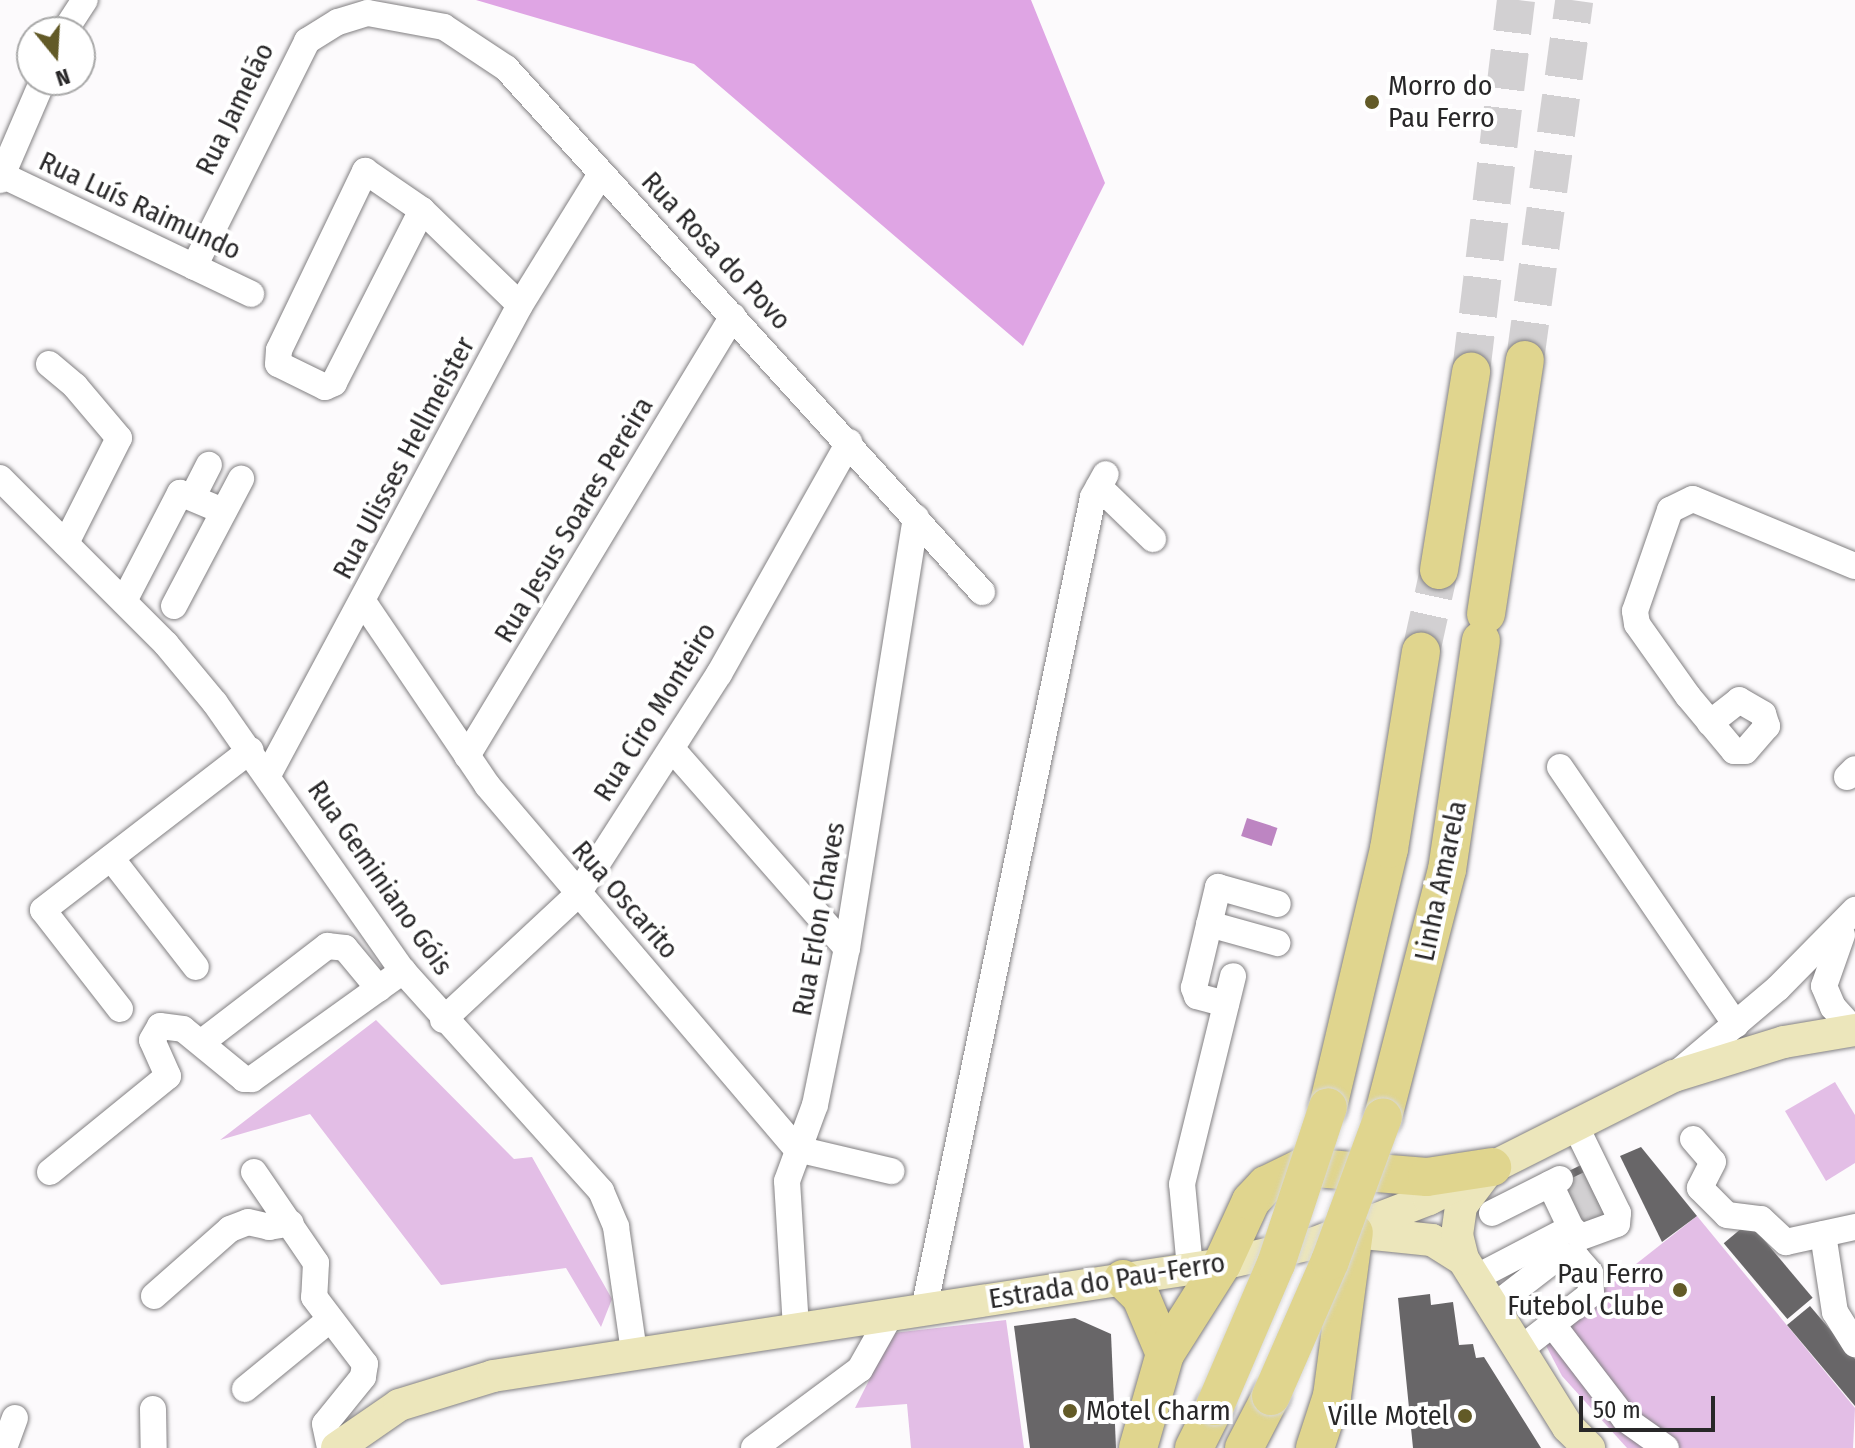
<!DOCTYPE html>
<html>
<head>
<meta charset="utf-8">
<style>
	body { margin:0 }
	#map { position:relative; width:1855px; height:1448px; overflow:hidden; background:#fcfafc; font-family:"Fira Sans Condensed",sans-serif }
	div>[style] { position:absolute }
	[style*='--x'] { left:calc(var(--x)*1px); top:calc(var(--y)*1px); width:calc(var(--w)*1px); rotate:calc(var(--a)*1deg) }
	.green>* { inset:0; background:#e3bee6 }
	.forest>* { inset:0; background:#dfa5e4 }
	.water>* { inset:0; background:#bd85c2; transform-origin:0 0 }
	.building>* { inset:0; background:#686668; transform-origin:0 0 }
	.minor-tunnel>* { height:26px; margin-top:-13px; transform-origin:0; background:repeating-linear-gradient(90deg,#d2d0d2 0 26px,transparent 0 39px) }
	.highway-tunnel>* { height:38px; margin-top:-19px; transform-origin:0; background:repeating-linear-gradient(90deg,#d2d0d2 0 38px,transparent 0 57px) }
	.roads { filter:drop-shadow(0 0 2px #828082) drop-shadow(0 0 2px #828082) }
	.minor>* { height:26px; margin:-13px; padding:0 13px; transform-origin:13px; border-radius:13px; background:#fff }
	.major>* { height:32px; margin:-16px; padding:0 16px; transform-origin:16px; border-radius:16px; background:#ece6bb }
	.highway>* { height:38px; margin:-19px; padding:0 19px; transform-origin:19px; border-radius:19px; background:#e0d58e }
	.bridges { filter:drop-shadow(0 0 2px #d8d8d8) drop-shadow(0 0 2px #d8d8d8) }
	.highway-bridge>* { height:38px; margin:-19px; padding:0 19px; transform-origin:19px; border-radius:19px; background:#e0d58e }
	.dots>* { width:22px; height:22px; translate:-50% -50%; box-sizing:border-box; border:4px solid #fff; border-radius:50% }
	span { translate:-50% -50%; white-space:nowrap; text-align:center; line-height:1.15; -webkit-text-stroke:8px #fff; paint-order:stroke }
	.poi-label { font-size:28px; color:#282728 }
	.left { translate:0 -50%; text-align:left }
	.right { translate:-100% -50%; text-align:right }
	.street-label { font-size:28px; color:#282728 }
	.north { position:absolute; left:16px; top:16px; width:80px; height:80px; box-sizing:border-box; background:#fff; border:2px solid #a9a9a9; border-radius:50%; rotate:162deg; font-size:22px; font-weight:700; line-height:32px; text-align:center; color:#282728 }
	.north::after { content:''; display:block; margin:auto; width:28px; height:36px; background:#625a27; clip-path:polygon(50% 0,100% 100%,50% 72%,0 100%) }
	.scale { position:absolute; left:1579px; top:1396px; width:136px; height:36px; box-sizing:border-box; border:4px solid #282728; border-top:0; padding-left:10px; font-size:24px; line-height:28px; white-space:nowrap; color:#282728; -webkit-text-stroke:6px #fff; paint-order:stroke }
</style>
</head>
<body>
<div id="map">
	<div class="green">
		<div style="clip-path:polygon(376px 1020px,514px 1159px,532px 1157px,612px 1299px,601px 1327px,566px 1268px,441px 1285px,310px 1114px,220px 1140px)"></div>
		<div style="clip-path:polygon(1835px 1082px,1855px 1115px,1855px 1163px,1826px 1181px,1785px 1111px)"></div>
		<div style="clip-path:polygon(1697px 1216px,1855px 1408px,1853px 1448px,1627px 1448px,1562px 1376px,1542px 1338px)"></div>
		<div style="clip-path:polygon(1006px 1320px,1024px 1448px,911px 1448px,907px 1404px,855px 1408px,893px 1333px)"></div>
	</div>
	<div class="forest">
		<div style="clip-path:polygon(476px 0,1031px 0,1105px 183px,1023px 346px,694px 64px)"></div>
	</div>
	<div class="water">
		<div style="left:1247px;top:818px;width:32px;height:19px;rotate:18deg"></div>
	</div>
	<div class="building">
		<div style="clip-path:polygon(1641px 1147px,1697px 1216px,1662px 1242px,1620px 1156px)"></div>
		<div style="left:1581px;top:1165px;width:60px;height:25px;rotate:64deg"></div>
		<div style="left:1749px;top:1222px;width:99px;height:33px;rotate:50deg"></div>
		<div style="clip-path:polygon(1430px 1294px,1431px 1305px,1453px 1302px,1459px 1345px,1473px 1344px,1476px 1358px,1484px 1357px,1541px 1448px,1413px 1448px,1398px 1298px)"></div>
		<div style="clip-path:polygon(1810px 1306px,1855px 1359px,1855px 1406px,1787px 1325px)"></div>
		<div style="clip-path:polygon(1075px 1318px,1111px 1334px,1116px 1448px,1030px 1448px,1014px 1326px)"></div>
	</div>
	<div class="minor-tunnel">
		<div style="--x:1567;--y:1195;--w:25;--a:-26"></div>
		<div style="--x:1576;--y:1214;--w:25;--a:-26"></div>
	</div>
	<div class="highway-tunnel">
		<div style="--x:1525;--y:360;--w:363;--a:-82.2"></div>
		<div style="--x:1471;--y:372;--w:375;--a:-83.1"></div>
		<div style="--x:1421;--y:652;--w:84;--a:-77.6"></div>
	</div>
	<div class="roads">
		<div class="minor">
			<div style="--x:64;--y:32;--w:38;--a:-57"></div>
			<div style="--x:2;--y:175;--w:276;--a:25.5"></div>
			<div style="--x:0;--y:180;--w:109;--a:-66.7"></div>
			<div style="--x:422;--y:210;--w:194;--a:117"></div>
			<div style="--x:334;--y:383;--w:10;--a:156"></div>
			<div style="--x:325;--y:387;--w:52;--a:-153.9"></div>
			<div style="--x:278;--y:364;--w:14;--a:-86"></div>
			<div style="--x:279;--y:350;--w:199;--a:-64.3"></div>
			<div style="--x:365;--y:171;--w:69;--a:34.4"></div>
			<div style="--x:422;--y:210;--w:136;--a:44.1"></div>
			<div style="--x:194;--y:267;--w:253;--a:-63.4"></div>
			<div style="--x:307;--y:41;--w:36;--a:-32"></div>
			<div style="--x:338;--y:22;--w:31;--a:-17"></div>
			<div style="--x:368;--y:13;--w:77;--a:10.4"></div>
			<div style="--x:444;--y:27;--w:74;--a:33.5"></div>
			<div style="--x:506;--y:68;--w:708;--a:47.75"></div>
			<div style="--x:49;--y:364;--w:34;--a:40"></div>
			<div style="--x:75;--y:386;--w:68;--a:49.8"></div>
			<div style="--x:119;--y:438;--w:118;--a:116.8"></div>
			<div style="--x:0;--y:478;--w:235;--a:45"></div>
			<div style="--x:166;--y:644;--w:77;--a:50.3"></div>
			<div style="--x:215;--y:703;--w:327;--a:55"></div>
			<div style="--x:403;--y:971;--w:296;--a:48"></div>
			<div style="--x:601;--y:1191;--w:39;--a:67"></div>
			<div style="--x:616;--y:1227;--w:126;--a:81.8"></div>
			<div style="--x:1099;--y:487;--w:75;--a:43.9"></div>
			<div style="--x:193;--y:496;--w:35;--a:-63"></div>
			<div style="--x:124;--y:601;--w:122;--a:-62.6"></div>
			<div style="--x:180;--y:493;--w:47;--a:22.7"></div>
			<div style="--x:364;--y:603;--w:220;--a:55.9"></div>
			<div style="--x:487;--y:785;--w:478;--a:49.6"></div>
			<div style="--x:797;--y:1149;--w:97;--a:13.2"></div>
			<div style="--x:174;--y:606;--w:144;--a:-62.2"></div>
			<div style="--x:1710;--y:723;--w:37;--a:-38"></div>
			<div style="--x:1739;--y:700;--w:28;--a:30"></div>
			<div style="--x:1763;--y:714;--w:13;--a:72"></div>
			<div style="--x:1767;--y:726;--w:33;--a:131"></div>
			<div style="--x:1745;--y:751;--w:11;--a:180"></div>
			<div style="--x:1734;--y:751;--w:72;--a:-129.9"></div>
			<div style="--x:1688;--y:696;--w:88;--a:-125.3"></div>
			<div style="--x:1637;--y:624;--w:13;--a:-99"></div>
			<div style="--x:1635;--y:611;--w:107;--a:-70.9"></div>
			<div style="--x:1670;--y:510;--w:25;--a:-26"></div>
			<div style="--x:1693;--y:499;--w:175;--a:22.5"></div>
			<div style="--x:672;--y:749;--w:265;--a:48.7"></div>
			<div style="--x:467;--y:756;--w:514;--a:-58.85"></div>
			<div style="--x:1560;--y:767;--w:312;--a:55.7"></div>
			<div style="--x:268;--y:775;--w:533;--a:-61.8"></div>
			<div style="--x:520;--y:305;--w:154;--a:-58.3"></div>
			<div style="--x:1847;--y:777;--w:11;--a:-45"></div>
			<div style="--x:111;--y:858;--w:138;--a:52.1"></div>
			<div style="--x:1209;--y:924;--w:71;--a:15.6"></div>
			<div style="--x:1842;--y:935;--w:54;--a:109.4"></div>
			<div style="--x:1824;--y:986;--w:23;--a:67"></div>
			<div style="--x:1833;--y:1007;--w:31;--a:48"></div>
			<div style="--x:1226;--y:1004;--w:30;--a:-165"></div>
			<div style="--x:1197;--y:996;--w:9;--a:-111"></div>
			<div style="--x:1194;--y:988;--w:104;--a:-76.6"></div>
			<div style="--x:1218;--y:887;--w:62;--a:15.8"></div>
			<div style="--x:120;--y:1009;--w:125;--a:-127.9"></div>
			<div style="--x:43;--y:910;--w:262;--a:-37.6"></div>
			<div style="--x:443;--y:1020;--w:183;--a:-43"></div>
			<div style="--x:577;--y:895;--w:263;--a:-57.3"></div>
			<div style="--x:719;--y:674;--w:266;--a:-60.7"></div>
			<div style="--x:202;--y:1042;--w:158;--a:-37.5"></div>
			<div style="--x:327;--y:946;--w:18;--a:6"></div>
			<div style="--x:345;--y:948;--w:53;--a:50.3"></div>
			<div style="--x:1681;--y:1070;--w:127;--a:-40.2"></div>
			<div style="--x:1778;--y:988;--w:110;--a:-45.4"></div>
			<div style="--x:1693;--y:1139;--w:30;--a:49"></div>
			<div style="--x:1713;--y:1162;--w:29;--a:117"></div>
			<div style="--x:1700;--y:1188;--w:38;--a:45"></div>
			<div style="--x:1727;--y:1215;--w:34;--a:7"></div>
			<div style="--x:1761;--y:1219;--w:34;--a:43"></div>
			<div style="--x:1786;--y:1242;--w:71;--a:-12.3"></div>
			<div style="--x:50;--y:1172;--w:152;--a:-39.1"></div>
			<div style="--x:168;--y:1076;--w:39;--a:-114"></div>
			<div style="--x:152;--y:1040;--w:16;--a:-60"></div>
			<div style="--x:160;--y:1026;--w:23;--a:7"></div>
			<div style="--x:183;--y:1029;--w:79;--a:39.3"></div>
			<div style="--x:244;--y:1079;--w:8;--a:0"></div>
			<div style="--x:252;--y:1079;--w:186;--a:-35.6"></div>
			<div style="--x:254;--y:1172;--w:110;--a:55.7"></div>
			<div style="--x:316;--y:1263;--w:34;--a:93"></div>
			<div style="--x:314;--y:1297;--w:84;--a:52.7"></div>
			<div style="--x:365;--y:1364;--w:13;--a:99"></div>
			<div style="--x:363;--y:1377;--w:60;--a:129"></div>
			<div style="--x:325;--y:1424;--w:25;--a:78"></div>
			<div style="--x:1550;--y:1184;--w:49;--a:64.5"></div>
			<div style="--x:1571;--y:1228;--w:13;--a:42"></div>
			<div style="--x:1581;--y:1237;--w:38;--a:-20"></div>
			<div style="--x:1617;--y:1224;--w:11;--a:-85"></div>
			<div style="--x:1618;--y:1213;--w:98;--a:-116"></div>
			<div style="--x:1492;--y:1213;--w:76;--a:-26.6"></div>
			<div style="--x:1823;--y:1234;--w:79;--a:81.3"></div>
			<div style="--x:1835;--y:1312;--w:38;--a:58"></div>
			<div style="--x:1190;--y:1268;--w:84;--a:-95.4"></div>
			<div style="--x:1182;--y:1184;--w:214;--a:-76.2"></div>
			<div style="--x:1475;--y:1278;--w:108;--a:-27.5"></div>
			<div style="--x:154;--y:1296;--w:101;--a:-41.4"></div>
			<div style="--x:230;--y:1229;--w:19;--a:-21"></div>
			<div style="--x:248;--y:1222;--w:22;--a:13"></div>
			<div style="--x:269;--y:1227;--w:22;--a:-10"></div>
			<div style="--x:1493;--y:1307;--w:83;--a:-37.7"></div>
			<div style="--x:1559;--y:1256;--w:18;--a:6"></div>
			<div style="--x:1577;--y:1258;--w:20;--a:49"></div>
			<div style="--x:1590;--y:1273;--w:21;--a:87"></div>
			<div style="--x:1591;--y:1294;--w:91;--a:142.1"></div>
			<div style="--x:924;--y:1309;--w:829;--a:-78.24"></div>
			<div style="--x:1093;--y:497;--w:26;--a:-61"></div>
			<div style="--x:796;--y:1328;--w:147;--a:-93.5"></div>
			<div style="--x:787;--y:1181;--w:81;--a:-69.8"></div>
			<div style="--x:815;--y:1105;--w:160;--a:-78.5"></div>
			<div style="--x:847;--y:948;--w:436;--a:-80.9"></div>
			<div style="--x:1559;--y:1333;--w:108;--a:52.5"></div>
			<div style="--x:1625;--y:1419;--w:50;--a:35.3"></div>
			<div style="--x:245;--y:1389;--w:107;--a:-39.3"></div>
			<div style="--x:153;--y:1409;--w:39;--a:89"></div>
			<div style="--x:4;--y:1448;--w:32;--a:-70"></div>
			<div style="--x:754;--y:1448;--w:132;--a:-36.7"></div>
			<div style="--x:860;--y:1369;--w:63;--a:-60.6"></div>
		</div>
		<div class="major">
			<div style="--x:1364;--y:1233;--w:68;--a:5.9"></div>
			<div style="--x:1432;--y:1240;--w:36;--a:32"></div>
			<div style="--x:1463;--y:1259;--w:198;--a:58"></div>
			<div style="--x:1568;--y:1427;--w:30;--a:45"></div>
			<div style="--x:1463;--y:1259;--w:25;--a:-104"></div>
			<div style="--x:1457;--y:1235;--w:29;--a:-82"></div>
			<div style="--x:1461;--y:1206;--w:39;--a:-53"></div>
			<div style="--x:337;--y:1448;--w:75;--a:-34.7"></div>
			<div style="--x:399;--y:1405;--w:98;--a:-17.1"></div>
			<div style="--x:493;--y:1376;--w:738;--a:-8.73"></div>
			<div style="--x:1222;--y:1264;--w:95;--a:-12.7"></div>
			<div style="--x:1315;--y:1243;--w:122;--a:-21.1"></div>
			<div style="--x:1429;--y:1199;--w:274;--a:-26.7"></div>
			<div style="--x:1674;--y:1076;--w:115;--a:-17.2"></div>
			<div style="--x:1784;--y:1042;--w:72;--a:-9.6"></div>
		</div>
		<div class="highway">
			<div style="--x:1439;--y:570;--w:201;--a:-80.8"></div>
			<div style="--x:1486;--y:614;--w:257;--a:-81.3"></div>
			<div style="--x:1328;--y:1107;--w:265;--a:-76.7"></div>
			<div style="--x:1389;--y:849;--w:200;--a:-80.8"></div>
			<div style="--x:1383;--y:1117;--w:255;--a:-75.5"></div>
			<div style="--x:1447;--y:870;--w:232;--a:-81.6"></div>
			<div style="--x:1123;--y:1279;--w:25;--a:45"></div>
			<div style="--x:1141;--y:1297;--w:62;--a:67.2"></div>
			<div style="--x:1138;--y:1448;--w:98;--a:-74"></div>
			<div style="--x:1165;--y:1354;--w:107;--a:-57.7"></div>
			<div style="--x:1222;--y:1264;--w:69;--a:-65.3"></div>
			<div style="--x:1251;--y:1201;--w:22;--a:-47"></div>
			<div style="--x:1266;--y:1185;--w:41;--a:-25.9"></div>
			<div style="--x:1303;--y:1167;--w:124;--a:4.6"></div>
			<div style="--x:1427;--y:1177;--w:66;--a:-8.7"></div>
			<div style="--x:1194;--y:1448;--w:47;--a:-63.4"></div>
			<div style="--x:1244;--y:1448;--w:59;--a:-62.6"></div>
			<div style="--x:1315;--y:1448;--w:55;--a:-71.9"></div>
			<div style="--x:1332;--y:1396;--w:165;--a:-82.4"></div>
		</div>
	</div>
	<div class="bridges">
		<div class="highway-bridge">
			<div style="--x:1271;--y:1396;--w:147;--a:-66.4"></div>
			<div style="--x:1330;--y:1261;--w:153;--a:-69.8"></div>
			<div style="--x:1215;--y:1406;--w:155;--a:-66.8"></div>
			<div style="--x:1276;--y:1264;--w:165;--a:-71.7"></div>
		</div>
	</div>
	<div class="dots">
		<div style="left:1372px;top:102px;background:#625a27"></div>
		<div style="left:1680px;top:1290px;background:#625a27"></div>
		<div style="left:1070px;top:1411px;background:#625a27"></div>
		<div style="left:1465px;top:1416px;background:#625a27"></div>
	</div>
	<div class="poi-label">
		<span class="left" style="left:1388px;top:102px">Morro do<br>Pau Ferro</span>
		<span class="right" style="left:1664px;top:1290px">Pau Ferro<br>Futebol Clube</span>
		<span class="left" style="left:1086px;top:1411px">Motel Charm</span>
		<span class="right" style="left:1449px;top:1416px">Ville Motel</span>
	</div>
	<div class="street-label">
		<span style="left:235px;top:109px;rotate:-64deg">Rua Jamelão</span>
		<span style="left:140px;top:206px;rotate:25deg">Rua Luís Raimundo</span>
		<span style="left:716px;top:251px;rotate:47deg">Rua Rosa do Povo</span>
		<span style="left:404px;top:458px;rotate:-62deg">Rua Ulisses Hellmeister</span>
		<span style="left:574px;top:520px;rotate:-59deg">Rua Jesus Soares Pereira</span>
		<span style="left:655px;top:712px;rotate:-58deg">Rua Ciro Monteiro</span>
		<span style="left:380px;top:878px;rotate:55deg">Rua Geminiano Góis</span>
		<span style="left:1441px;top:881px;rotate:-78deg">Linha Amarela</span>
		<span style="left:625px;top:900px;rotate:49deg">Rua Oscarito</span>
		<span style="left:819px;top:919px;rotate:-80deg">Rua Erlon Chaves</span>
		<span style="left:1107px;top:1281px;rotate:-9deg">Estrada do Pau-Ferro</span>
	</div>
	<div class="north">N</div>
	<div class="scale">50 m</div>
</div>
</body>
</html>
